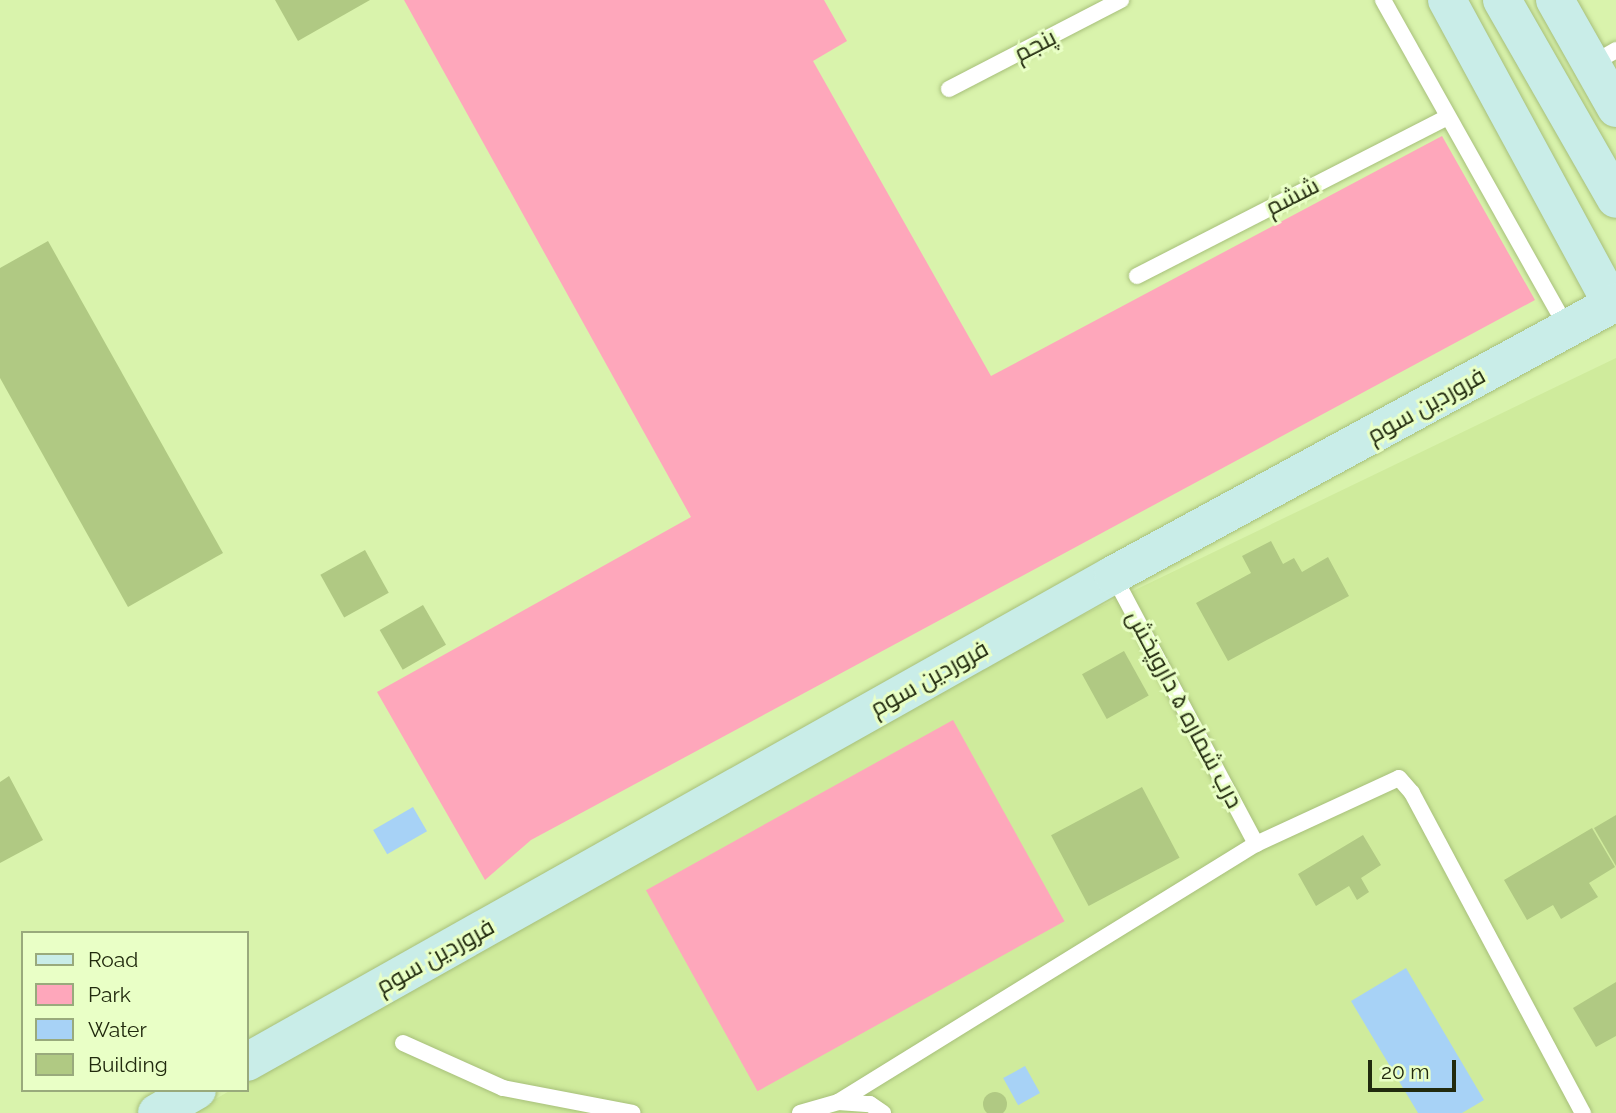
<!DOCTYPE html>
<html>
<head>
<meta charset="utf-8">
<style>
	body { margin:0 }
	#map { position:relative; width:1616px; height:1113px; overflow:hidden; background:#d9f3ac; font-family:Raleway,Cairo,sans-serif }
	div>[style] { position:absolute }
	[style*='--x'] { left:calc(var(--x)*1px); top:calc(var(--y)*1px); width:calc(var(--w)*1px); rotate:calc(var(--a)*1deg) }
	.built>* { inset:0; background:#cfeb9c }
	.green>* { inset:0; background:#fea7bb; transform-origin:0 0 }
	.water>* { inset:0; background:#a7d2f6; transform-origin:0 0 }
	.building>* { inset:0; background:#b0c983; transform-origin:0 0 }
	.round { border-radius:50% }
	.roads { filter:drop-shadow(0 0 2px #a7bf7a) drop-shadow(0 0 2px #a7bf7a) }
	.lane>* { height:16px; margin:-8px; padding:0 8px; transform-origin:8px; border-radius:8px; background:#fff }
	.secondary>* { height:38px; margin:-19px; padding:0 19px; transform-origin:19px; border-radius:19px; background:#c9ede8 }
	span { translate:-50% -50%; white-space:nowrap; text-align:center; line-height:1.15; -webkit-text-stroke:6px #e9ffc6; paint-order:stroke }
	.street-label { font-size:24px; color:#212a0e }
	.legend { position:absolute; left:21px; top:931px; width:228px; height:161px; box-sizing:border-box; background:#e9ffc6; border:2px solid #99aa7c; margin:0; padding:9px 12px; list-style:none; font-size:21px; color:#212a0e }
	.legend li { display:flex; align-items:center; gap:14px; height:35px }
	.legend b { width:35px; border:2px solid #99aa7c }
	.scale { position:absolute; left:1368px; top:1060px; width:88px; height:32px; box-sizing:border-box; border:4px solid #212a0e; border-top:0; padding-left:9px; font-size:21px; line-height:24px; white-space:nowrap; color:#212a0e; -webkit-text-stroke:5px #e9ffc6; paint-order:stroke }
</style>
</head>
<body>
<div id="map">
	<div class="built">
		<div style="clip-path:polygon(1616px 358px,1616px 1113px,192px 1113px,231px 1090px,247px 1090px,247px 1081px,940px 684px)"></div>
	</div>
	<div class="green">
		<div style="clip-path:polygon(404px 0,824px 0,847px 41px,813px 61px,991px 376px,1442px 136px,1535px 300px,531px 840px,485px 880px,377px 692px,691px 517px)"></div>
		<div style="left:953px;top:720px;width:230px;height:351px;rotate:61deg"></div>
	</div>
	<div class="water">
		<div style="left:413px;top:807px;width:28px;height:46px;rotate:60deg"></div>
		<div style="clip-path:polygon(1406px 968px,1484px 1100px,1462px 1113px,1418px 1113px,1351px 1001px)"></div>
		<div style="left:1025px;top:1066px;width:31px;height:25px;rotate:61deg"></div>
	</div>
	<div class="building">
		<div style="clip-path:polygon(275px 0,370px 0,298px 41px)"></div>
		<div style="clip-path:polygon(48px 241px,223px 553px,128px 607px,0 378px,0 268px)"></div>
		<div style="clip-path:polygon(1271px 541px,1283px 564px,1294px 558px,1302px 572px,1328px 557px,1349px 596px,1228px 661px,1196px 603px,1251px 573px,1242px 556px)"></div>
		<div style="left:365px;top:550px;width:49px;height:51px;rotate:61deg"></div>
		<div style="left:423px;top:605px;width:46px;height:50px;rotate:60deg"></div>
		<div style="left:1124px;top:651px;width:51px;height:48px;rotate:61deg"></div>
		<div style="clip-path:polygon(9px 776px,43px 840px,0 863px,0 782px)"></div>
		<div style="left:1142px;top:787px;width:80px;height:103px;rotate:62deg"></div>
		<div style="clip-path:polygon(1616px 815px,1616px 866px,1594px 828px)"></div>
		<div style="clip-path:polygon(1592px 828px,1615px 867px,1589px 883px,1598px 897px,1561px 919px,1553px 905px,1527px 920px,1504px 880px)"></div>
		<div style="clip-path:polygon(1363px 835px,1381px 865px,1361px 878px,1369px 892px,1357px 900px,1349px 886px,1316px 906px,1298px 874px)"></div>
		<div style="clip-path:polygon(1616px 982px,1616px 1036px,1596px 1047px,1573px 1008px)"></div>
		<div class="round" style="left:983px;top:1092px;width:24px;height:24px"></div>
	</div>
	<div class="roads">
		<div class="lane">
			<div style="--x:1383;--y:0;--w:376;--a:60.7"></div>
			<div style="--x:1592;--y:64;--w:28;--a:-30"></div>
			<div style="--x:949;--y:89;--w:194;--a:-27.4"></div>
			<div style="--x:1137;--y:276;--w:349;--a:-27.1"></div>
			<div style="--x:1113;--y:575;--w:305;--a:62"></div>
			<div style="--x:403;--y:1043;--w:110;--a:24.2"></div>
			<div style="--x:503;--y:1088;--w:132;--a:10.9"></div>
			<div style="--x:838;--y:1102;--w:491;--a:-31.7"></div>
			<div style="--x:1256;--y:844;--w:157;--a:-24.8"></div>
			<div style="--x:1399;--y:778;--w:20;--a:49"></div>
			<div style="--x:1412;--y:793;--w:363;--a:61.9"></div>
			<div style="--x:800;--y:1113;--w:40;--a:-16"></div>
			<div style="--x:838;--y:1102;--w:32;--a:4"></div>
			<div style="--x:870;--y:1104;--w:16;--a:35"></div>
		</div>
		<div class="secondary">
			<div style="--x:1447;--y:0;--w:346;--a:61.5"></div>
			<div style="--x:1502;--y:0;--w:229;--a:60.2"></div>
			<div style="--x:1555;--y:0;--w:124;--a:60.5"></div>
			<div style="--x:247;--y:1062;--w:994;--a:-29.35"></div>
			<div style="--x:1113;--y:575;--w:572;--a:-28.49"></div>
			<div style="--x:157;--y:1113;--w:46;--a:-29.9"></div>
		</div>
	</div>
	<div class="street-label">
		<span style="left:1035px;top:45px;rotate:-27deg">پنجم</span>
		<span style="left:1292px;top:196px;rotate:-27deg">ششم</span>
		<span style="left:1426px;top:405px;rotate:-29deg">فروردین سوم</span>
		<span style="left:929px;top:678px;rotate:-29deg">فروردین سوم</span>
		<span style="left:1185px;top:709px;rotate:62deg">درب شماره ۵ داروپخش</span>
		<span style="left:435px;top:956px;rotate:-29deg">فروردین سوم</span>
	</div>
	<ul class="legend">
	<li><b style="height:9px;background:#c9ede8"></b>Road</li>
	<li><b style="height:19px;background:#fea7bb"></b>Park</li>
	<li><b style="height:19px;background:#a7d2f6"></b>Water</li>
	<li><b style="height:19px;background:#b0c983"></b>Building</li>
	</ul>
	<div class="scale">20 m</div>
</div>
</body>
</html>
